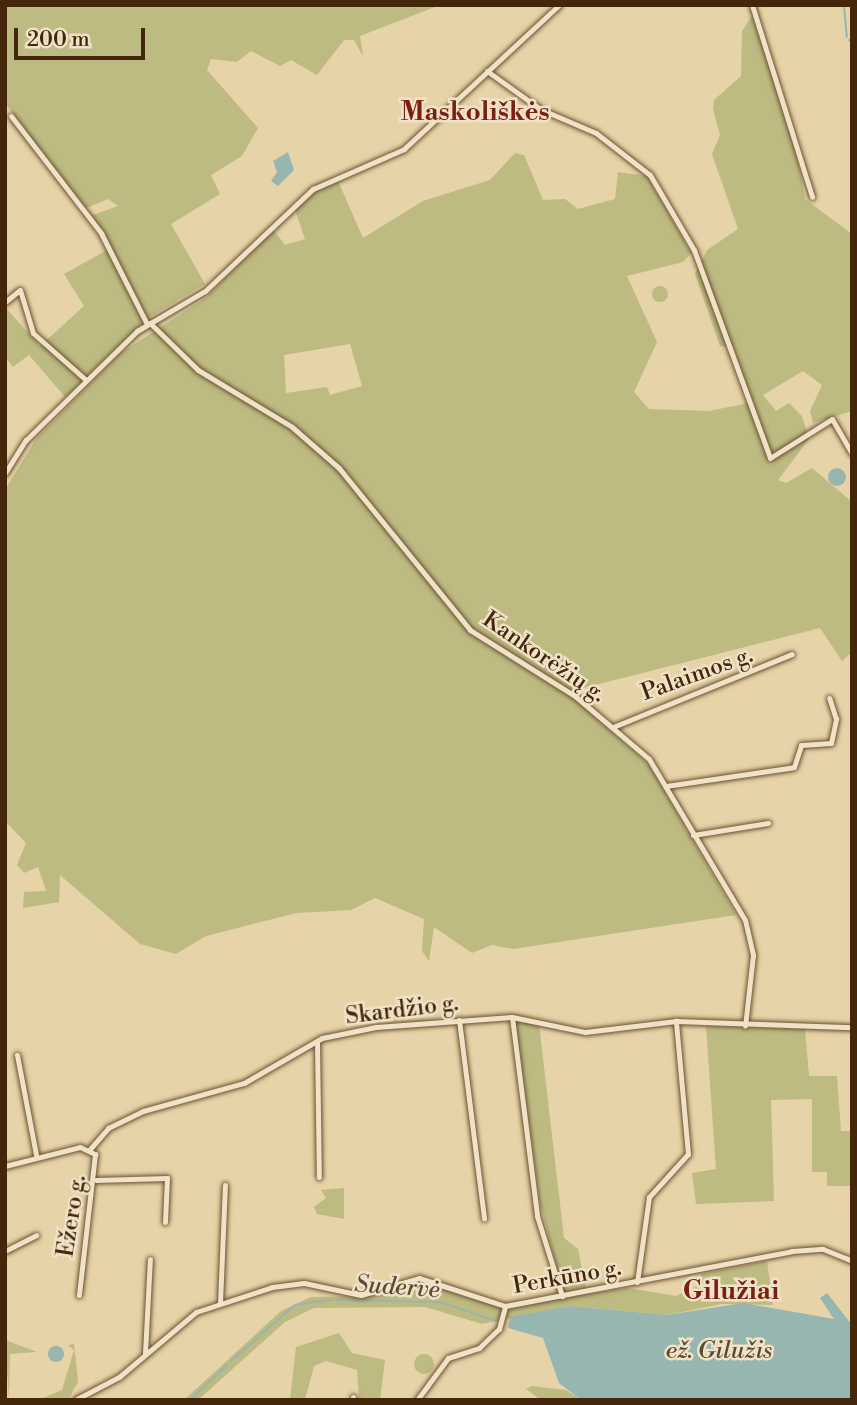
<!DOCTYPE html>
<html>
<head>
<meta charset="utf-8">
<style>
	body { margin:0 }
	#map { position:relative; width:857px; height:1405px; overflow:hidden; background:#e6d3a7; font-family:"Libre Bodoni",serif }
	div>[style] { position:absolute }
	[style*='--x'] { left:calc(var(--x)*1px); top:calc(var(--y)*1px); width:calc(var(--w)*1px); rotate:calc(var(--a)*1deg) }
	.green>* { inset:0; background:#bdba82 }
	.round { border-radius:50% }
	.water>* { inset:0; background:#97b6af }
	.stream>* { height:2px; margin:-1px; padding:0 1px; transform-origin:1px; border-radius:1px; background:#97b6af }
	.roads { filter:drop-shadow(0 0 2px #6c5132) drop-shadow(0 0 2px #6c5132) }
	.street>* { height:5px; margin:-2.5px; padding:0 2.5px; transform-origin:2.5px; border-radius:2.5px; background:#efe2c6 }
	span { translate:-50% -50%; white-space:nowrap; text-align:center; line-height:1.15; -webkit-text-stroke:5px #efe2c6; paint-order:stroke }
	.street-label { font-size:23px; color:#44260b }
	.water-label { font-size:24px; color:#594a34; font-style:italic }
	.quarter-label { font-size:26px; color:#7a1f14; font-weight:700 }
	.frame { position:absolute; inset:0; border:7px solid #44260b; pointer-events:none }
	.scale { position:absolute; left:14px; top:28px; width:131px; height:32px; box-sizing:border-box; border:4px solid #44260b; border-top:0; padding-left:9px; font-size:21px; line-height:24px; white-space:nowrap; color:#44260b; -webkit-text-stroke:5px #efe2c6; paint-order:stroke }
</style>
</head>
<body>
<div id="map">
	<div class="green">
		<div style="clip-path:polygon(5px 5px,440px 5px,360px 36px,363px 56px,354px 40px,344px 40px,317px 75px,291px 60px,280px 66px,251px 51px,237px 62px,211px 59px,207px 70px,258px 128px,242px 156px,211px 175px,220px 194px,171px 224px,205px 284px,146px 319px,65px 397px,29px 355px,13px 367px,5px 357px,5px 307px,40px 346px,84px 306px,64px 274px,109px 249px,90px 216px,118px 206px,108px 199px,84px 209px,5px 103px)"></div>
		<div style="clip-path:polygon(evenodd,752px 16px,793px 131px,805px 199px,852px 234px,852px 411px,813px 423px,810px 411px,822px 385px,803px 371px,763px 395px,776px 411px,789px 403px,802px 416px,809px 439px,778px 480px,786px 483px,812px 468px,852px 502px,852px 652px,842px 661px,820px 628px,575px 690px,571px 696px,649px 765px,736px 915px,513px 949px,492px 945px,472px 953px,434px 927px,429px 961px,422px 951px,424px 919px,375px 898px,351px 910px,297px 913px,206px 936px,176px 954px,140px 944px,60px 875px,59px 902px,23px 908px,24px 892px,46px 891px,38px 867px,24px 873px,17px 865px,26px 843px,5px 821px,5px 490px,36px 439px,121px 353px,207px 297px,273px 229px,285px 245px,305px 239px,294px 207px,315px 192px,338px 181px,363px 238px,423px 201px,490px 180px,515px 153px,524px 155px,543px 200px,565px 199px,578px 209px,615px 199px,618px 172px,647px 176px,691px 253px,683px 262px,627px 276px,657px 342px,634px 392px,649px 409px,709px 411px,744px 404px,749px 400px,734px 347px,720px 346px,695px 274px,707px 250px,738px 229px,712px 154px,720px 135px,713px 109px,714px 100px,741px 76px,742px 31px,752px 16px,350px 344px,362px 386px,330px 395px,327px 387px,286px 393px,284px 355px,350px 344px)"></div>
		<div class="round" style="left:652px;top:286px;width:16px;height:16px"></div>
		<div style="clip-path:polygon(515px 1019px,539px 1024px,564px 1238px,578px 1249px,587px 1294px,628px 1288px,676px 1296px,697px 1286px,701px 1274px,767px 1261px,773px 1305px,722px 1304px,667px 1315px,569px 1306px,482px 1324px,425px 1307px,314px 1308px,285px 1322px,198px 1400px,184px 1400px,281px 1311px,311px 1297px,380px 1296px,420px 1280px,507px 1309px,565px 1298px,540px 1203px)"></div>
		<div style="clip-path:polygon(706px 1026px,805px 1029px,809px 1076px,837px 1076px,841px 1131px,852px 1131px,852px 1186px,827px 1186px,827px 1172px,812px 1172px,812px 1099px,771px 1100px,774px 1201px,696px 1204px,692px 1173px,716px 1169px)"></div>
		<div style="clip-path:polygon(321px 1190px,344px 1188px,344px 1219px,317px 1214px,314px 1207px,326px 1198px)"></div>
		<div style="clip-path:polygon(339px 1333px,352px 1353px,385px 1360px,380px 1400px,359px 1400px,357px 1370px,326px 1361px,314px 1366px,305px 1400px,290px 1400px,296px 1347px)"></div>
		<div style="clip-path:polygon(5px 1340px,37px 1352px,10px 1354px,9px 1400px)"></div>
		<div style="clip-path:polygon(74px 1344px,78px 1382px,69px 1398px,38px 1400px,62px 1390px,74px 1350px,68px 1345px)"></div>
		<div class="round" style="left:414px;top:1354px;width:20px;height:20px"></div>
		<div style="clip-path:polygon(532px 1386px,566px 1390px,581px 1400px,541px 1400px,526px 1389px)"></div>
	</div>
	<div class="water">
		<div style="clip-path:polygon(288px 152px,294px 170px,278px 186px,271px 181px,277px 172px,273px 161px)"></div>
		<div class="round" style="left:828px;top:468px;width:18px;height:18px"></div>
		<div style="clip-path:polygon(827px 1293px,852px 1325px,852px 1400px,581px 1400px,559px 1383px,543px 1338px,508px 1328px,510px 1317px,569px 1306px,667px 1315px,743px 1303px,834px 1319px,820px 1298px)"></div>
		<div class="round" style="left:48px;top:1346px;width:16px;height:16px"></div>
	</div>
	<div class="stream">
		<div style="--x:844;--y:5;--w:32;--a:85"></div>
		<div style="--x:849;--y:40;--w:4;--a:34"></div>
		<div style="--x:336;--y:1300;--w:104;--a:1.1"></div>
		<div style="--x:440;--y:1302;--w:59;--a:18.7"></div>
		<div style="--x:231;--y:1361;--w:85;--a:-41.2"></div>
		<div style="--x:295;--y:1305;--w:37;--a:-8"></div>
		<div style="--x:190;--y:1400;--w:51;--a:-43.4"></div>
	</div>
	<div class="roads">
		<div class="street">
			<div style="--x:752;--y:5;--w:201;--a:72.6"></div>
			<div style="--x:487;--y:71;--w:65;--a:35.6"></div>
			<div style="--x:540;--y:109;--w:61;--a:23.2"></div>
			<div style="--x:596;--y:133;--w:68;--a:37.9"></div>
			<div style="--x:650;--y:175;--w:87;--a:59.6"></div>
			<div style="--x:694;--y:250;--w:221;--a:69.9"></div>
			<div style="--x:770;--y:458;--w:73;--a:-32.2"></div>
			<div style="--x:832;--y:419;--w:39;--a:60"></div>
			<div style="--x:11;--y:116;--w:148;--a:52.4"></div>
			<div style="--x:101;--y:233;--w:102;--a:63.2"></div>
			<div style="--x:5;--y:302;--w:19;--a:-39"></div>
			<div style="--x:20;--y:290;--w:45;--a:73.2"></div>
			<div style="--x:33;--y:333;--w:71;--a:41.6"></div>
			<div style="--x:150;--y:323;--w:67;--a:44.4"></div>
			<div style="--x:198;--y:370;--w:110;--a:31.2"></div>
			<div style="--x:292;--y:427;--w:62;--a:41.1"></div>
			<div style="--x:339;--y:468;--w:208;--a:51"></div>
			<div style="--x:470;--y:630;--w:124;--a:32.2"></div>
			<div style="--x:575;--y:696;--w:97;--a:40.4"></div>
			<div style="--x:649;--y:759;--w:187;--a:59.2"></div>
			<div style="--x:745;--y:920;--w:36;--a:77"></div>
			<div style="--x:753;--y:955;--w:71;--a:96.4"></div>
			<div style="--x:5;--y:473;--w:39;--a:-58"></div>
			<div style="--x:26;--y:440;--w:156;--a:-44.5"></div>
			<div style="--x:137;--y:331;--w:79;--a:-30.5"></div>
			<div style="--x:205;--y:291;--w:149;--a:-43.4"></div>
			<div style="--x:313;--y:189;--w:99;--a:-23.7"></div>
			<div style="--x:404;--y:149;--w:212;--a:-42.9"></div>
			<div style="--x:613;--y:727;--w:193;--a:-22.2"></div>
			<div style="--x:666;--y:786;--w:129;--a:-8.4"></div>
			<div style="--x:794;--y:767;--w:23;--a:-72"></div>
			<div style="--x:801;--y:745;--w:30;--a:-4"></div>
			<div style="--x:831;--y:743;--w:25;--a:-78"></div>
			<div style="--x:836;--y:719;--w:22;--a:-108"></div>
			<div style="--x:693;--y:835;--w:76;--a:-9.1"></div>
			<div style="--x:512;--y:1017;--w:201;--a:82.8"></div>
			<div style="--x:537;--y:1216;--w:84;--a:72.6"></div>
			<div style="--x:459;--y:1020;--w:200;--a:82.8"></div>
			<div style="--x:317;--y:1042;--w:135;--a:89.2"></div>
			<div style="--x:17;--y:1055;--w:102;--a:79.2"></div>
			<div style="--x:90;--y:1149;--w:28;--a:-49"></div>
			<div style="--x:108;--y:1128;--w:39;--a:-26"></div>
			<div style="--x:143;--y:1111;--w:105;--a:-15.5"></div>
			<div style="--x:244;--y:1083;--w:90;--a:-30"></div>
			<div style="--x:322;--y:1038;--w:55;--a:-11.5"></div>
			<div style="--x:376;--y:1027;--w:136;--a:-4.2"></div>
			<div style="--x:512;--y:1017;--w:75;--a:11.6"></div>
			<div style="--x:585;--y:1032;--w:92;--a:-6.9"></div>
			<div style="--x:676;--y:1021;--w:176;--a:2"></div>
			<div style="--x:5;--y:1166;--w:77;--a:-14.2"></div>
			<div style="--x:80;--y:1147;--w:17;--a:25"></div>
			<div style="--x:95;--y:1154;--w:142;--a:96.5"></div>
			<div style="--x:96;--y:1180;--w:71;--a:-1.6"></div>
			<div style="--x:167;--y:1178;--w:44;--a:92.6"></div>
			<div style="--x:5;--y:1251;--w:35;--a:-27"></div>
			<div style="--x:637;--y:1282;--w:86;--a:-82"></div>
			<div style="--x:649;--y:1197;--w:58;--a:-47.8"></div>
			<div style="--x:688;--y:1154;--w:134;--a:-95.2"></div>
			<div style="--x:220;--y:1303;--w:118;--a:-87.6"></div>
			<div style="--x:145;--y:1353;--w:94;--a:-87"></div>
			<div style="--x:353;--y:1397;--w:3;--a:90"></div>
			<div style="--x:75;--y:1400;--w:50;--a:-27.6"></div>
			<div style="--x:119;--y:1377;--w:101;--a:-40.2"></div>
			<div style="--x:196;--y:1312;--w:80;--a:-18.2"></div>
			<div style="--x:272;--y:1287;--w:32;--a:-7"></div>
			<div style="--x:304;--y:1283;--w:58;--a:11.9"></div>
			<div style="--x:361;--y:1295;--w:60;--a:-16.3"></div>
			<div style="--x:419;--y:1278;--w:90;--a:18"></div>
			<div style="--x:505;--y:1306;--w:292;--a:-10.8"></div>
			<div style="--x:792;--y:1251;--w:31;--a:-4"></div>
			<div style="--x:823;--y:1249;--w:31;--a:22"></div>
			<div style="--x:417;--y:1400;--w:52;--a:-53.6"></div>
			<div style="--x:448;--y:1358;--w:33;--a:-18"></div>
			<div style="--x:479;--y:1348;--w:28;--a:-44"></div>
			<div style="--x:499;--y:1329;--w:24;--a:-75"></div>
		</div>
	</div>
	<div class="street-label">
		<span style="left:544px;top:657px;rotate:34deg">Kankorėžių g.</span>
		<span style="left:697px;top:674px;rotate:-20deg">Palaimos g.</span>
		<span style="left:402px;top:1010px;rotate:-7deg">Skardžio g.</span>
		<span style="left:72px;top:1216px;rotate:-81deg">Ežero g.</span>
		<span style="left:567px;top:1277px;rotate:-10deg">Perkūno g.</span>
	</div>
	<div class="water-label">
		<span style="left:397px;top:1288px;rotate:4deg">Sudervė</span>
		<span style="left:719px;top:1352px">ež. Gilužis</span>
	</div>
	<div class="quarter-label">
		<span style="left:475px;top:113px">Maskoliškės</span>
		<span style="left:731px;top:1292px">Gilužiai</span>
	</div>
	<div class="frame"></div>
	<div class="scale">200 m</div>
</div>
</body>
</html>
